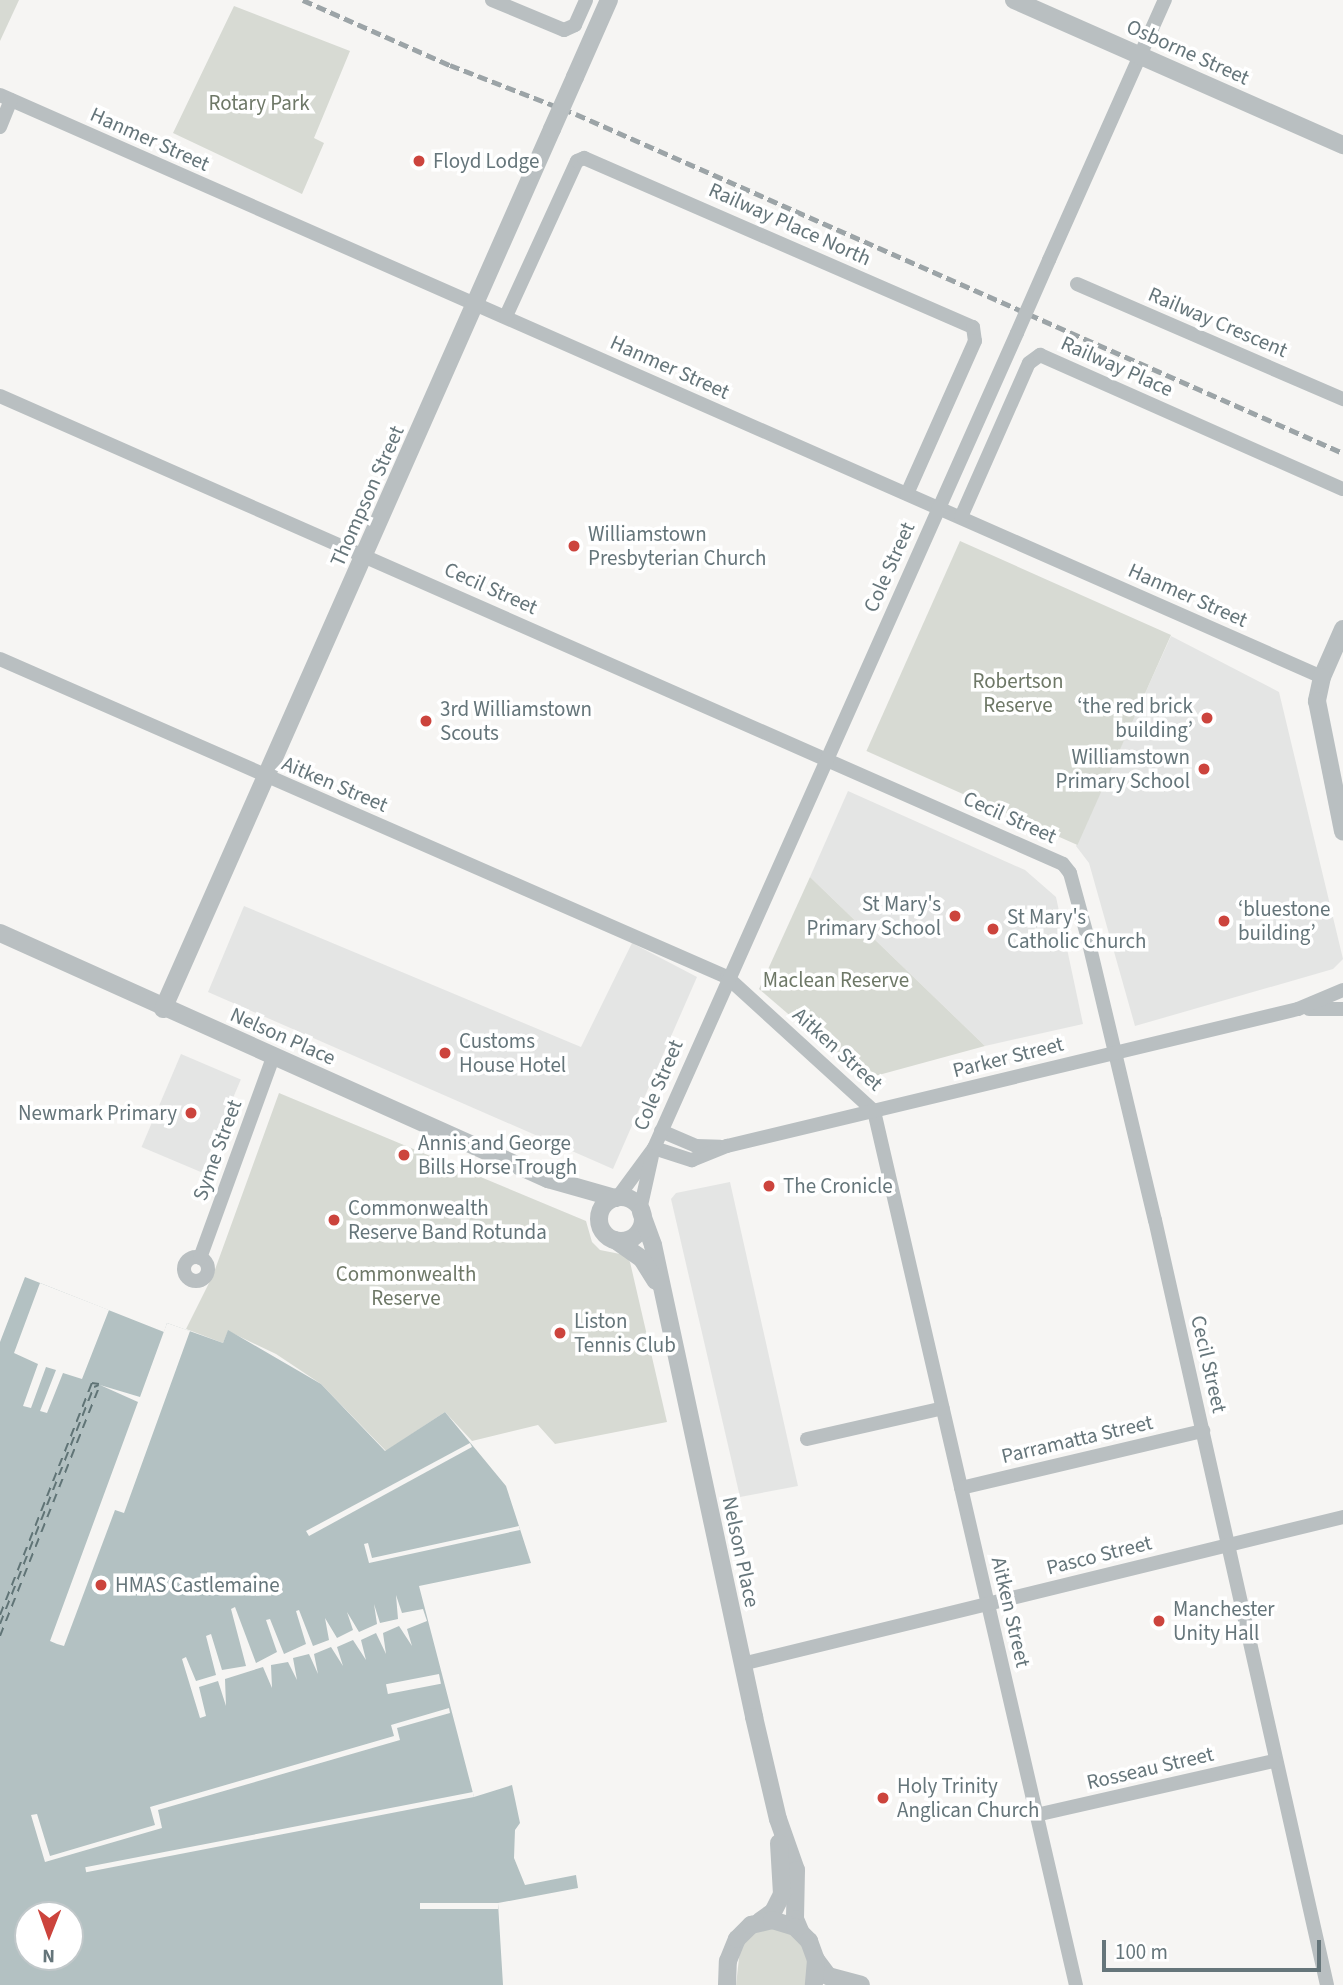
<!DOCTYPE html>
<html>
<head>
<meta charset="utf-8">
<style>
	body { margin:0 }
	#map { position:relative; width:1343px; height:1985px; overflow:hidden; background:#f6f5f3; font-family:"Source Sans 3",sans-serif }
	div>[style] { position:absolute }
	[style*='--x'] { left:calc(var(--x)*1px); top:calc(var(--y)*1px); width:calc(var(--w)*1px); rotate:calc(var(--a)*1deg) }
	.built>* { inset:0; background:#e4e5e4; transform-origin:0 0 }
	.green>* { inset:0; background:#d7dad3; transform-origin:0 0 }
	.water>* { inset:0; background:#b3c1c2 }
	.pier>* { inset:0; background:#f6f5f3; transform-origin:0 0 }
	.ferry>* { height:2px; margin-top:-1px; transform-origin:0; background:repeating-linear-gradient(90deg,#607476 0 9px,transparent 0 16px) }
	.minor>* { height:14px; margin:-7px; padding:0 7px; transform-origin:7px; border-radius:7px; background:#b9bfc1 }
	.minor>.ring { margin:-7px; padding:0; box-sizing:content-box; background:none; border:14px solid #b9bfc1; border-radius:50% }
	.tertiary>* { height:18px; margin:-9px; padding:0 9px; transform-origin:9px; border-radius:9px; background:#b9bfc1 }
	.tertiary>.ring { margin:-9px; padding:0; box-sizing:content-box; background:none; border:18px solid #b9bfc1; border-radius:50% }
	.rail>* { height:4.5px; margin-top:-2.25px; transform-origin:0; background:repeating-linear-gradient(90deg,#9ca4a7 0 10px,transparent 0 15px) }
	.minor-bridge>* { height:14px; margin:-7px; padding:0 7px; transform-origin:7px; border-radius:7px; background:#b9bfc1 }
	.tertiary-bridge>* { height:18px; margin:-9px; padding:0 9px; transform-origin:9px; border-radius:9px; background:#b9bfc1 }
	.dots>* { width:19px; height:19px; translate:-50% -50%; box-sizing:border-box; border:4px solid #fff; border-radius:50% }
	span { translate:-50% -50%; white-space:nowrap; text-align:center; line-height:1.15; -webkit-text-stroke:7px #fff; paint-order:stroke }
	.street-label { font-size:21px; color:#65757a }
	.park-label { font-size:21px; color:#6e7867 }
	.poi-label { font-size:21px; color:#65757a }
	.left { translate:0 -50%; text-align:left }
	.right { translate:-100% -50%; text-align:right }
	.north { position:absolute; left:14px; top:1901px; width:70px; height:70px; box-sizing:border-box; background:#fff; border:2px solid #c1c8ca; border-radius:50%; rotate:181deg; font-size:19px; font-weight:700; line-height:28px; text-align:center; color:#65757a }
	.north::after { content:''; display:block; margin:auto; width:24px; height:32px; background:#cc443d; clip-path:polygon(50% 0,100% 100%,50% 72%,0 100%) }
	.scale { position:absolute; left:1102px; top:1940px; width:219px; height:32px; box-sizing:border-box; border:4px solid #65757a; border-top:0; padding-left:9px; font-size:21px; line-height:24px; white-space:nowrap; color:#65757a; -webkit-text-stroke:5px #fff; paint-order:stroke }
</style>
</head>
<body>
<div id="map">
	<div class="built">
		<div style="clip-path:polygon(1171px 636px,1279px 692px,1343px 959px,1333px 969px,1135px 1026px,1089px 863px,1076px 846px)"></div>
		<div style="clip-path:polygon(848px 791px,1025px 870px,1056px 897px,1083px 1024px,985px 1046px,810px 877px)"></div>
		<div style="clip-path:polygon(244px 906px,581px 1047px,632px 943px,697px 977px,613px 1169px,208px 992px)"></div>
		<div style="left:181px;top:1054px;width:65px;height:101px;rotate:23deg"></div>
		<div style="clip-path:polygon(730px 1182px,798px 1486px,740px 1497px,671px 1199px,676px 1193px)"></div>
	</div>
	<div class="green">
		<div style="clip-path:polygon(0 0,19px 0,0 41px)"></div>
		<div style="clip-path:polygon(234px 6px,350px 51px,314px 138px,324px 143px,302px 194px,173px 133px)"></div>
		<div style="left:960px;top:541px;width:231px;height:230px;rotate:24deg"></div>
		<div style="clip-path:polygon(810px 877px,985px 1046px,864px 1079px,759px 989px)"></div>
		<div style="clip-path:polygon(279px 1093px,586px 1221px,592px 1242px,600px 1250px,625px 1255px,630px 1262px,667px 1422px,555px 1444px,538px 1425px,472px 1441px,445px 1412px,386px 1451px,321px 1384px,276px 1354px,228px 1331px,223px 1343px,186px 1329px,213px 1275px)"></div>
		<div style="clip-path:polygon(772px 1928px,790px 1933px,801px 1944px,808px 1960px,807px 1985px,736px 1985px,740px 1949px,754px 1933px)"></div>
	</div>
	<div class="water">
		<div style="clip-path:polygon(evenodd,25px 1277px,164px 1332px,167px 1323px,223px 1343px,228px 1330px,321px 1384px,385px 1451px,445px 1412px,506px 1486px,531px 1563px,419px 1586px,474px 1797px,512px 1785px,520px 1823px,515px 1830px,514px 1858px,525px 1885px,576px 1875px,578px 1888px,498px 1903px,503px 1985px,0 1985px,0 1342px,25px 1277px,28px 1915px,70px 1915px,70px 1957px,28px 1957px,28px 1915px)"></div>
	</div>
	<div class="pier">
		<div style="clip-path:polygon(40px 1283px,109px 1310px,82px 1379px,63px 1373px,47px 1413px,40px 1411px,56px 1370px,46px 1367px,31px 1408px,23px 1406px,38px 1364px,14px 1353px)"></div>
		<div style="clip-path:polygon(167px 1323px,190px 1331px,124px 1513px,115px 1510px,64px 1646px,57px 1644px,50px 1641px,138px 1402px,100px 1385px,140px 1397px)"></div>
		<div style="clip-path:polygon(470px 1443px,472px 1447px,309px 1536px,306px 1531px)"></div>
		<div style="clip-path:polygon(519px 1526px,520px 1530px,369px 1563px,364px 1544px,368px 1543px,372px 1558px)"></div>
		<div style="clip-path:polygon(396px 1595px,402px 1613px,423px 1609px,427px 1621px,407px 1629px,412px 1646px,399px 1626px,383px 1633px,386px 1654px,376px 1633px,361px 1640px,366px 1660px,353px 1640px,337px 1647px,343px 1666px,331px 1647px,314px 1654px,318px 1674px,309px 1654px,293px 1658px,297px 1680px,288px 1662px,271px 1665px,272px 1688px,263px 1667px,225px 1679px,226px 1706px,218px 1681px,199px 1687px,206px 1716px,200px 1718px,182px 1659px,186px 1657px,196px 1681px,216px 1675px,206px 1636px,211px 1634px,222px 1670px,246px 1666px,231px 1609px,235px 1607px,256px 1663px,277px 1652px,266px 1620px,270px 1619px,284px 1654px,306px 1644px,296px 1611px,299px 1610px,313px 1646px,329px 1640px,325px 1618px,337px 1638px,353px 1630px,347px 1612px,359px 1632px,377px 1624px,374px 1604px,380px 1623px,398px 1619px)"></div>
		<div style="left:439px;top:1674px;width:10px;height:54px;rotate:79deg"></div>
		<div style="clip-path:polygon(449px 1708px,450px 1713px,397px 1728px,400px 1740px,158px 1810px,162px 1828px,45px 1862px,31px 1815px,37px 1814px,50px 1856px,155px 1825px,150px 1807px,394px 1736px,391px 1725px)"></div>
		<div style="left:473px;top:1792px;width:5px;height:395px;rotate:79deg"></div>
		<div style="left:498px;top:1903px;width:6px;height:78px;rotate:90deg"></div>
	</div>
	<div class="ferry">
		<div style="--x:0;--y:1615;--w:250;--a:-68.4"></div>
		<div style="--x:92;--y:1383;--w:7;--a:8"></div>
		<div style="--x:0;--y:1624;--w:255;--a:-68.4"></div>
		<div style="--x:94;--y:1387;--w:5;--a:-22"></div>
		<div style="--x:0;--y:1636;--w:270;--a:-68.3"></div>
	</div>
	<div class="minor">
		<div style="--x:492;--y:0;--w:78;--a:22.6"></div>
		<div style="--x:564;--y:30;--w:12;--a:-24"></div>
		<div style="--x:575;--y:25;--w:27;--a:-66"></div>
		<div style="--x:0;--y:95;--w:1444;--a:23.76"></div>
		<div style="--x:0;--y:127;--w:29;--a:-68"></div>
		<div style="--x:1049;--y:260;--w:285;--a:-66"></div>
		<div style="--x:1077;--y:284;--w:290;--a:23.4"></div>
		<div style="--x:506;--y:316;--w:170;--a:-65.4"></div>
		<div style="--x:577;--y:161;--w:8;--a:-23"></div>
		<div style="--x:584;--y:158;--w:424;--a:23.5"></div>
		<div style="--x:973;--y:327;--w:14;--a:82"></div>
		<div style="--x:975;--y:341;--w:167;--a:114"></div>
		<div style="--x:0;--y:396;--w:1161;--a:23.76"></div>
		<div style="--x:1063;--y:864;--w:11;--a:52"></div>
		<div style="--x:1070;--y:873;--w:64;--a:74.7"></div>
		<div style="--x:1087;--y:935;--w:293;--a:76.6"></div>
		<div style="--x:1155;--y:1220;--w:784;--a:77.33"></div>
		<div style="--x:961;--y:517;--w:168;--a:-66.2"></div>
		<div style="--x:1029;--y:363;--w:14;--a:-36"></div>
		<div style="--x:1040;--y:355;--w:331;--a:23.9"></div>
		<div style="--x:0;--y:659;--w:794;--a:23.63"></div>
		<div style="--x:727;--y:977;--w:199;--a:42.4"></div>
		<div style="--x:874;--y:1111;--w:897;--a:76.99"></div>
		<div style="--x:1309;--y:1009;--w:34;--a:0"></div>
		<div style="--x:661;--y:1131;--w:38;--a:23"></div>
		<div style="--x:696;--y:1146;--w:24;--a:2"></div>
		<div style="--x:654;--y:1148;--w:40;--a:18"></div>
		<div style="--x:692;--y:1160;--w:38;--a:-22"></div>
		<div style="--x:727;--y:1146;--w:587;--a:-13.49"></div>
		<div style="--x:1298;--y:1009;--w:49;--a:-22.9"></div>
		<div style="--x:618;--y:1197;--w:61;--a:-53.7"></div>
		<div style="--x:654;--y:1148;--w:892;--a:-65.99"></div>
		<div style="--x:640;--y:1210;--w:55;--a:-77.5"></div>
		<div class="ring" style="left:184px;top:1257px;width:10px;height:10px"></div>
		<div style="--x:200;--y:1258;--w:214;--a:-70"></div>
		<div style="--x:807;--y:1439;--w:139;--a:-12.8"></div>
		<div style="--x:961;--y:1488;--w:249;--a:-13.3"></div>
		<div style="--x:742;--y:1664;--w:619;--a:-13.74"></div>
		<div style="--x:1036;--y:1815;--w:244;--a:-12.8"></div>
	</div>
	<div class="tertiary">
		<div style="--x:1014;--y:0;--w:360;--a:23.8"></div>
		<div style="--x:575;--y:77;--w:84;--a:-66.2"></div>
		<div style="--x:1343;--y:629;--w:52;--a:113.6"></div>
		<div style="--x:1322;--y:677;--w:25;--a:102"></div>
		<div style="--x:1317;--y:701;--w:133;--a:78.7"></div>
		<div style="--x:0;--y:933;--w:601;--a:24.18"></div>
		<div style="--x:548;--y:1179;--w:70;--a:15.8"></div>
		<div style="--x:163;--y:1009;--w:962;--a:-66.15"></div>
		<div class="ring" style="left:599px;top:1197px;width:26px;height:26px"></div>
		<div style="--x:641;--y:1212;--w:35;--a:70"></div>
		<div style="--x:653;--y:1245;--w:483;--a:77.9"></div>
		<div style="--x:754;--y:1717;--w:105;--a:76.8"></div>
		<div style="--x:778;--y:1819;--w:54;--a:70.6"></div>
		<div style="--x:796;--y:1870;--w:49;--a:91.2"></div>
		<div style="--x:795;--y:1919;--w:13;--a:67"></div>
		<div style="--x:615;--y:1240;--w:33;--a:35"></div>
		<div style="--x:642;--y:1259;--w:26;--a:58"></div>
		<div style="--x:760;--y:1921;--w:16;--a:-35"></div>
		<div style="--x:773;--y:1912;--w:20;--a:-63"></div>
		<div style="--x:782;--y:1894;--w:51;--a:-93.4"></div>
		<div style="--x:816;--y:1960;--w:20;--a:53"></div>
		<div style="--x:828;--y:1976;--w:34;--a:15"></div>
		<div style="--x:727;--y:1985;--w:24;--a:-88"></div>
		<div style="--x:728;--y:1961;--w:24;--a:-68"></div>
		<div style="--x:737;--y:1939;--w:20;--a:-45"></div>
		<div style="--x:751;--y:1925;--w:22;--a:-13"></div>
		<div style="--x:772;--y:1920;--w:24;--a:17"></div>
		<div style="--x:795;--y:1927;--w:20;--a:45"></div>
		<div style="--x:809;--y:1941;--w:20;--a:70"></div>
		<div style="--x:816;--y:1960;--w:25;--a:95"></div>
	</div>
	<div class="rail">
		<div style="--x:303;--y:0;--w:161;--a:23.9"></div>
		<div style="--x:450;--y:65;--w:135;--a:21.3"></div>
		<div style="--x:576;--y:114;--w:839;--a:23.84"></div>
	</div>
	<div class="minor-bridge">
		<div style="--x:1017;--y:333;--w:80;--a:-66.3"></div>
	</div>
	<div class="tertiary-bridge">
		<div style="--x:552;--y:129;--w:57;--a:-66.1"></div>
	</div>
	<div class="dots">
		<div style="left:419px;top:161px;background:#cc443d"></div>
		<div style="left:574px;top:546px;background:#cc443d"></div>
		<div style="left:1207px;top:718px;background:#cc443d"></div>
		<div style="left:426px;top:721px;background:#cc443d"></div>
		<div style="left:1204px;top:769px;background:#cc443d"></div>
		<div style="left:955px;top:916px;background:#cc443d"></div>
		<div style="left:1224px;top:921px;background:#cc443d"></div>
		<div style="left:993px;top:929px;background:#cc443d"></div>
		<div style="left:445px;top:1053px;background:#cc443d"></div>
		<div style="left:191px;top:1113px;background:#cc443d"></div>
		<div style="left:404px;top:1155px;background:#cc443d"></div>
		<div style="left:769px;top:1186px;background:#cc443d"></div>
		<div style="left:334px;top:1220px;background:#cc443d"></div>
		<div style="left:560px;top:1333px;background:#cc443d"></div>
		<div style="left:101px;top:1585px;background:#cc443d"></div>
		<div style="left:1159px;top:1621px;background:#cc443d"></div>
		<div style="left:883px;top:1798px;background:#cc443d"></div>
	</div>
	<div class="street-label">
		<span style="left:1188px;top:52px;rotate:24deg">Osborne Street</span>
		<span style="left:150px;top:139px;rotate:24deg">Hanmer Street</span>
		<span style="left:790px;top:224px;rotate:24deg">Railway Place North</span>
		<span style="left:1218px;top:322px;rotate:23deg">Railway Crescent</span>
		<span style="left:1117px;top:366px;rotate:24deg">Railway Place</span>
		<span style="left:670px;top:367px;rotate:24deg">Hanmer Street</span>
		<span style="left:367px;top:496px;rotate:-66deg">Thompson Street</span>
		<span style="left:889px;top:567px;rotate:-66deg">Cole Street</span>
		<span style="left:491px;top:588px;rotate:24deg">Cecil Street</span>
		<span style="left:1188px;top:595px;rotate:24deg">Hanmer Street</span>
		<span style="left:335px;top:784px;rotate:23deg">Aitken Street</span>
		<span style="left:1010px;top:817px;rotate:24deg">Cecil Street</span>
		<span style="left:283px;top:1036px;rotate:24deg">Nelson Place</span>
		<span style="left:838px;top:1049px;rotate:42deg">Aitken Street</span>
		<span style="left:1008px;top:1057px;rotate:-14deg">Parker Street</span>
		<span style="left:658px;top:1085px;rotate:-67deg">Cole Street</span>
		<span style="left:217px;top:1150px;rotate:-70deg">Syme Street</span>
		<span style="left:1209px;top:1364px;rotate:77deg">Cecil Street</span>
		<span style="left:1077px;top:1439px;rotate:-13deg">Parramatta Street</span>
		<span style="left:741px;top:1552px;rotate:78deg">Nelson Place</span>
		<span style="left:1099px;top:1555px;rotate:-14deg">Pasco Street</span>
		<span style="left:1011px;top:1612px;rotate:77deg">Aitken Street</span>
		<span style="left:1150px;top:1768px;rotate:-13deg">Rosseau Street</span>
	</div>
	<div class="park-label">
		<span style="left:259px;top:103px">Rotary Park</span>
		<span style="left:1018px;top:693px">Robertson<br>Reserve</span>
		<span style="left:836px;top:980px">Maclean Reserve</span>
		<span style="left:406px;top:1286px">Commonwealth<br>Reserve</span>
	</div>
	<div class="poi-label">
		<span class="left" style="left:433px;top:161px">Floyd Lodge</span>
		<span class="left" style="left:588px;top:546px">Williamstown<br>Presbyterian Church</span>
		<span class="right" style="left:1193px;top:718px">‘the red brick<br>building’</span>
		<span class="left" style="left:440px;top:721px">3rd Williamstown<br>Scouts</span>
		<span class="right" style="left:1190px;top:769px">Williamstown<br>Primary School</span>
		<span class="right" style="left:941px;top:916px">St Mary's<br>Primary School</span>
		<span class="left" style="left:1238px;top:921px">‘bluestone<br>building’</span>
		<span class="left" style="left:1007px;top:929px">St Mary's<br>Catholic Church</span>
		<span class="left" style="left:459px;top:1053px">Customs<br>House Hotel</span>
		<span class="right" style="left:177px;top:1113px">Newmark Primary</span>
		<span class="left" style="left:418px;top:1155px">Annis and George<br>Bills Horse Trough</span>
		<span class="left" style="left:783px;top:1186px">The Cronicle</span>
		<span class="left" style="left:348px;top:1220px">Commonwealth<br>Reserve Band Rotunda</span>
		<span class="left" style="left:574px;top:1333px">Liston<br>Tennis Club</span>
		<span class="left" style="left:115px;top:1585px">HMAS Castlemaine</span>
		<span class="left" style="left:1173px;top:1621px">Manchester<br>Unity Hall</span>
		<span class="left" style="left:897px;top:1798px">Holy Trinity<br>Anglican Church</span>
	</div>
	<div class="north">N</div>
	<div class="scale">100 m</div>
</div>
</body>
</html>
